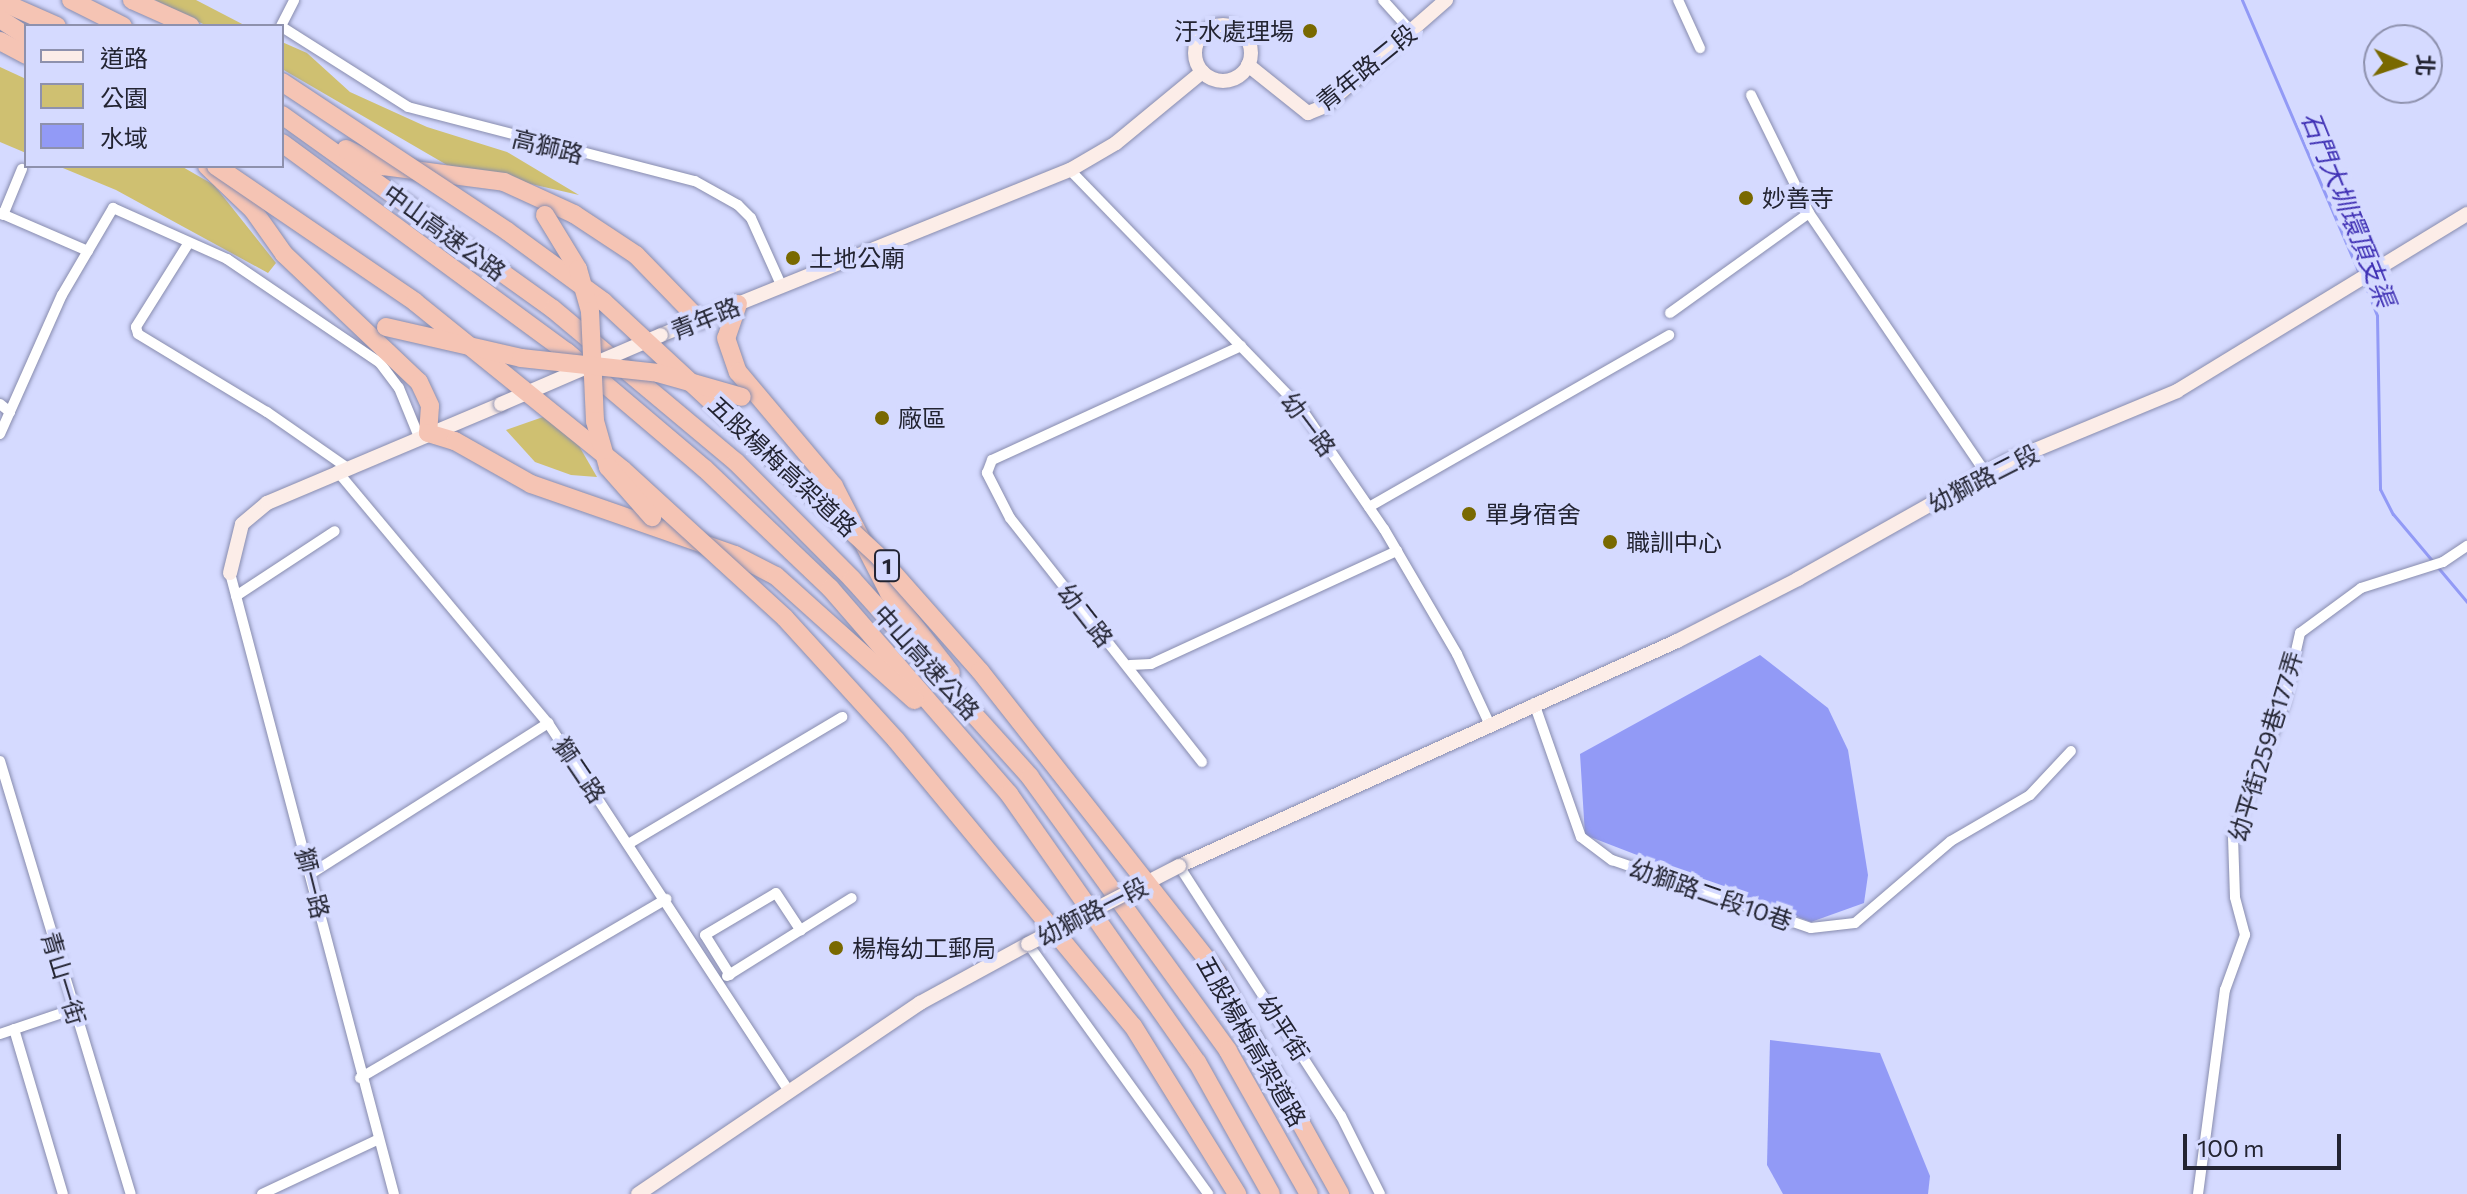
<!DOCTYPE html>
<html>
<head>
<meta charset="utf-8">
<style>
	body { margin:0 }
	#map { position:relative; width:2467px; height:1194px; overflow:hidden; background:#d5daff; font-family:Commissioner,"Noto Sans TC",sans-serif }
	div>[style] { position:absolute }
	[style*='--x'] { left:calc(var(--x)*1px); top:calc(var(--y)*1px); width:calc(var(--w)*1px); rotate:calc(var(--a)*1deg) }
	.green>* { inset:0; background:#cfc071 }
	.water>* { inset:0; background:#929af6 }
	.stream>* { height:3px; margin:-1.5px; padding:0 1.5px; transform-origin:1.5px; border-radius:1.5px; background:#929af6 }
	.roads { filter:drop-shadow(0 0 2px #888cae) drop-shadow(0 0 2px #888cae) }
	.street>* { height:10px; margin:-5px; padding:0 5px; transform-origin:5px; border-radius:5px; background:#fff }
	.secondary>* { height:14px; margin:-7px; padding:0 7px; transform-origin:7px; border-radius:7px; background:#fcede8 }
	.secondary>.ring { margin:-7px; padding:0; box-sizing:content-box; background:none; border:14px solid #fcede8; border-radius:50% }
	.highway>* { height:18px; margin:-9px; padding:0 9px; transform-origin:9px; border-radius:9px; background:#f5c4b4 }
	.bridges { filter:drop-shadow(0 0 2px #888cae) drop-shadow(0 0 2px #888cae) }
	.secondary-bridge>* { height:14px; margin:-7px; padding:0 7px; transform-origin:7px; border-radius:7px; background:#fcede8 }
	.highway-bridge>* { height:18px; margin:-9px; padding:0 9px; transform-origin:9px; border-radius:9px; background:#f5c4b4 }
	.dots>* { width:22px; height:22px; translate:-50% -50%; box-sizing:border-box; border:4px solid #d5daff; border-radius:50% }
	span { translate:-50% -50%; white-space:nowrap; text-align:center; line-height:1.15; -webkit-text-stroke:8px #d5daff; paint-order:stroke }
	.shield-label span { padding:2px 6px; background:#d5daff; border:2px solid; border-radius:6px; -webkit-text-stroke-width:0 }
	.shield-label { font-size:22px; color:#232432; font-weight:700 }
	.poi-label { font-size:24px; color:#232432 }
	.right { translate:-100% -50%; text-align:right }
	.left { translate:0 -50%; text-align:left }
	.street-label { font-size:24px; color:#232432 }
	.water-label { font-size:26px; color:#3f30b4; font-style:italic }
	.legend { position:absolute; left:24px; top:24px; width:260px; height:144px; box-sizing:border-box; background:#d5daff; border:2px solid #8e91ad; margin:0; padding:10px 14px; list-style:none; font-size:24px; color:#232432 }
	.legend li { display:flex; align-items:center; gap:16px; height:40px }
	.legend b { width:40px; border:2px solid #8e91ad }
	.north { position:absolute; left:2363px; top:24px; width:80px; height:80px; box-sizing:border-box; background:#d5daff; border:2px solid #8e91ad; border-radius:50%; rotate:93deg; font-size:22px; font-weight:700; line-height:32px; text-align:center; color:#232432 }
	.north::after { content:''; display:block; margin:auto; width:28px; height:36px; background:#796900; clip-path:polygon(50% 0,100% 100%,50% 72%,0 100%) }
	.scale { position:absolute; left:2183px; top:1134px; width:158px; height:36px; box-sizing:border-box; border:4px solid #232432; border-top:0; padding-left:10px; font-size:24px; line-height:28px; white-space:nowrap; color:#232432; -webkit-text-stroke:6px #d5daff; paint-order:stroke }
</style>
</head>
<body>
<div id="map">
	<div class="green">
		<div style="clip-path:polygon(155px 0,196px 0,246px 26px,207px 26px)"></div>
		<div style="clip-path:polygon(282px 42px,307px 53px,350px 92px,427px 127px,507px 152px,579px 195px,447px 165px,282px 69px)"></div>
		<div style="clip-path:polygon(0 67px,26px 79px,26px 153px,0 142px)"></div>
		<div style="clip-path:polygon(58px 166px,181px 166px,214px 185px,276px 263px,268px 273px,116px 190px)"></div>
		<div style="clip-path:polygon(543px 417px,575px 439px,597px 477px,571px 475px,535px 462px,506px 430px)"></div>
	</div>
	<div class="water">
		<div style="clip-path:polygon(1760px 655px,1828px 708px,1848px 750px,1868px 875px,1864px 903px,1811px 922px,1585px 835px,1580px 754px)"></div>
		<div style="clip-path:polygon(1770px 1040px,1880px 1053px,1930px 1176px,1928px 1194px,1783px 1194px,1767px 1165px)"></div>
	</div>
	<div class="stream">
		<div style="--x:2242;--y:0;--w:297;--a:66.8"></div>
		<div style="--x:2364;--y:283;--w:35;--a:68"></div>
		<div style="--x:2377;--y:316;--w:173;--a:89"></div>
		<div style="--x:2380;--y:489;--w:28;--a:63"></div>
		<div style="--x:2393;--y:514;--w:115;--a:49.9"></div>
	</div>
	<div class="roads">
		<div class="street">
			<div style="--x:1383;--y:0;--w:42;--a:47.9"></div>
			<div style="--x:1678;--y:0;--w:53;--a:65.4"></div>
			<div style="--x:281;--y:26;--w:29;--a:-63"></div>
			<div style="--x:282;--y:27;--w:149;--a:32.4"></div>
			<div style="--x:408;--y:107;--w:296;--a:14.5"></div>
			<div style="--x:695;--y:181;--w:49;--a:29.2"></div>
			<div style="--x:738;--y:205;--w:18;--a:45"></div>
			<div style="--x:751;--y:218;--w:76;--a:65.8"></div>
			<div style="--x:1751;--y:95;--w:131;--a:63.8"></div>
			<div style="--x:1809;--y:213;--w:315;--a:55.8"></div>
			<div style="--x:1070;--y:170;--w:332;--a:45.9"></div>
			<div style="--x:1301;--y:408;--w:147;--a:55.6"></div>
			<div style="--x:1384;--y:529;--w:145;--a:59.7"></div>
			<div style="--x:1457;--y:654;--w:76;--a:65.1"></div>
			<div style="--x:0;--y:213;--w:96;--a:23.4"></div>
			<div style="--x:3;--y:215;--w:50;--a:-67.6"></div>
			<div style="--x:188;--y:244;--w:98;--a:122.1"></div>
			<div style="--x:136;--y:327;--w:7;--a:74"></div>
			<div style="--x:138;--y:334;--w:151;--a:31.2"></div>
			<div style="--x:267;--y:412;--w:96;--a:34.8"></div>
			<div style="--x:1670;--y:313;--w:171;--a:-35.7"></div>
			<div style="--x:0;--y:404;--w:13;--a:39"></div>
			<div style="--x:0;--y:434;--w:152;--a:-66"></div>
			<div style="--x:62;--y:295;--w:101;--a:-59.6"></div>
			<div style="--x:113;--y:208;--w:125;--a:24.1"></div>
			<div style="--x:227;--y:259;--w:185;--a:34.2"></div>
			<div style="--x:380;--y:363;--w:31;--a:53"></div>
			<div style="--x:399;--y:388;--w:53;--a:67.8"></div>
			<div style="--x:337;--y:471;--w:329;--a:50.1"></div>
			<div style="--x:548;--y:723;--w:442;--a:56.8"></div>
			<div style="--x:1369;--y:507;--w:346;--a:-29.8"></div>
			<div style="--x:230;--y:573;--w:642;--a:75.21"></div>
			<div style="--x:236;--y:596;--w:118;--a:-33.3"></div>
			<div style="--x:1130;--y:665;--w:21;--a:-3"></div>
			<div style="--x:1151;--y:664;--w:271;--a:-24.7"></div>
			<div style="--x:1534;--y:703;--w:142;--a:70.7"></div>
			<div style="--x:1581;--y:837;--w:39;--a:37"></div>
			<div style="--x:1612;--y:860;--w:210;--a:18.9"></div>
			<div style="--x:1811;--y:928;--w:44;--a:-6.5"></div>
			<div style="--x:1855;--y:923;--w:126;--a:-40.5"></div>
			<div style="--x:1951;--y:841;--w:91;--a:-30.2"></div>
			<div style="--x:2030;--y:795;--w:60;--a:-47"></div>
			<div style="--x:0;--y:761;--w:452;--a:73.2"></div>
			<div style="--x:1202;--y:762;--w:310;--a:-128.2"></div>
			<div style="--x:1010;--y:518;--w:51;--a:-117.1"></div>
			<div style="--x:987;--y:473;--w:14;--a:-69"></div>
			<div style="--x:992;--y:460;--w:274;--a:-24.6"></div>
			<div style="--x:630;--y:843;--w:247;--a:-30.7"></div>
			<div style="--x:1179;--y:866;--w:298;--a:57.1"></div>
			<div style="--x:1341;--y:1116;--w:87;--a:63.4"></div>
			<div style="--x:312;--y:873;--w:280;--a:-32.4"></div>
			<div style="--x:1028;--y:944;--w:308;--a:54.2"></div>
			<div style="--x:730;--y:975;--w:47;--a:-122"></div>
			<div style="--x:705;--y:935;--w:82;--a:-30.6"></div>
			<div style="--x:776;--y:893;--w:45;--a:56.7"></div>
			<div style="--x:727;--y:976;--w:147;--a:-32"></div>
			<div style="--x:14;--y:1029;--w:172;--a:73.5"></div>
			<div style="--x:0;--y:1034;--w:78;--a:-18.7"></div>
			<div style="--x:360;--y:1078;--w:355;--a:-30.3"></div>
			<div style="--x:262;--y:1194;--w:127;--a:-25.2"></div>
			<div style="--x:2198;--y:1194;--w:206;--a:-82.5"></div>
			<div style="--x:2225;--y:990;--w:59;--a:-70"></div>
			<div style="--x:2245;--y:935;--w:39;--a:-105"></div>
			<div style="--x:2235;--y:897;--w:61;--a:-91.9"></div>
			<div style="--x:2233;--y:836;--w:142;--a:-68.9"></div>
			<div style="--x:2284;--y:704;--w:73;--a:-77.3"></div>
			<div style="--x:2300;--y:633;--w:76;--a:-36.4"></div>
			<div style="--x:2361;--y:588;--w:86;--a:-17.6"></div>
			<div style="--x:2443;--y:562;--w:29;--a:-34"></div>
		</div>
		<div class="secondary">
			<div class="ring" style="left:1195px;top:25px;width:42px;height:42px"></div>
			<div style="--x:1248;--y:65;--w:77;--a:38.7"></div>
			<div style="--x:1308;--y:113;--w:18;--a:-22"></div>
			<div style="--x:1325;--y:106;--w:161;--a:-41.2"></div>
			<div style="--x:661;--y:335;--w:441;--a:-22"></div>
			<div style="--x:1070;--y:170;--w:53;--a:-30.4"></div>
			<div style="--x:1116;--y:143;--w:112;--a:-39.5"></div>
			<div style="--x:230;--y:573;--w:50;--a:-76.2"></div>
			<div style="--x:242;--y:524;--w:33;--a:-40"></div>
			<div style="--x:267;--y:503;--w:254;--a:-22.9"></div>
			<div style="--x:1179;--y:866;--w:546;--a:-24.31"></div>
			<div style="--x:1677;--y:641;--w:136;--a:-27.1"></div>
			<div style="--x:1798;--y:579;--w:239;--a:-29.4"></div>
			<div style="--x:2006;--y:462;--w:185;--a:-22.5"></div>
			<div style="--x:2177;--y:391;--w:340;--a:-31.4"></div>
			<div style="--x:638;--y:1194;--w:341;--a:-34.1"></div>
			<div style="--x:920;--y:1003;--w:123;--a:-28.6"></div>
		</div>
		<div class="highway">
			<div style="--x:71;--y:0;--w:58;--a:26.6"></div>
			<div style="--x:132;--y:0;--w:64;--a:24.1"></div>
			<div style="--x:0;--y:1;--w:62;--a:23.7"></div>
			<div style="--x:0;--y:19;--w:31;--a:33"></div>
			<div style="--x:0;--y:41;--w:30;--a:28"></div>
			<div style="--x:282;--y:115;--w:333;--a:35.6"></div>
			<div style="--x:553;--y:309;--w:239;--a:39.9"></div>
			<div style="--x:736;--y:462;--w:165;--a:45.2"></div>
			<div style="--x:852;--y:579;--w:266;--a:48"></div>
			<div style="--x:1030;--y:777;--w:338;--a:54.1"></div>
			<div style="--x:1228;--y:1051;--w:164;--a:60.5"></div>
			<div style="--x:282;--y:143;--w:353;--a:36.3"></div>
			<div style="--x:567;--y:352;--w:181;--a:40.3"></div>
			<div style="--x:705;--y:469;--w:173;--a:43.6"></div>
			<div style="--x:830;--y:588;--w:273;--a:49"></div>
			<div style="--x:1009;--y:794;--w:327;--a:55"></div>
			<div style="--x:1197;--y:1062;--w:151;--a:60.7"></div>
			<div style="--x:346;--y:149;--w:41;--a:24.7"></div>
			<div style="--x:383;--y:166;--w:122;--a:7.5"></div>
			<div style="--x:504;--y:182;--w:77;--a:24.6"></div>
			<div style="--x:574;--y:214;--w:74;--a:33.5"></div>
			<div style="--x:636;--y:255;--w:91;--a:45.9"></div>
			<div style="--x:207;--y:166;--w:64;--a:43.7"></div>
			<div style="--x:253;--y:210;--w:54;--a:54.8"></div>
			<div style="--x:284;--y:254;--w:186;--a:43.5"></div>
			<div style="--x:419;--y:382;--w:26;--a:65"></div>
			<div style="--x:430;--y:406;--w:27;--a:94"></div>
			<div style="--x:428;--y:433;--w:28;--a:17"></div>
			<div style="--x:455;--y:441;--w:87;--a:29.5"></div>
			<div style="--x:531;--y:484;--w:216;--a:19.2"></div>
			<div style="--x:735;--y:555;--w:46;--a:27.1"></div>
			<div style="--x:776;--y:576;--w:186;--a:41.9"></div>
			<div style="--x:738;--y:304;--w:36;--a:109"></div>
			<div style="--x:726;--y:338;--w:36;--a:71"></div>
			<div style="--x:738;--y:372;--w:149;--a:49.9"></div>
			<div style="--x:834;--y:486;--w:120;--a:62.8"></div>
			<div style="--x:889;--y:593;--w:101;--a:52.2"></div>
		</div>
	</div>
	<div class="bridges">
		<div class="secondary-bridge">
			<div style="--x:501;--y:404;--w:174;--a:-23.3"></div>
			<div style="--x:1028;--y:944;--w:170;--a:-27.3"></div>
		</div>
		<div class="highway-bridge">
			<div style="--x:282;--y:82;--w:270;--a:33.5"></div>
			<div style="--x:507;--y:231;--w:120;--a:36.2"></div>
			<div style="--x:604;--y:302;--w:376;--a:42.8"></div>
			<div style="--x:880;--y:558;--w:151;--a:48.5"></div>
			<div style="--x:980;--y:671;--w:382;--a:51.8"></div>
			<div style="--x:1216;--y:971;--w:255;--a:60.9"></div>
			<div style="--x:216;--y:166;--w:241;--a:34.3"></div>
			<div style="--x:415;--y:302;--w:267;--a:38.9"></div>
			<div style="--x:623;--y:470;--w:219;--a:42.4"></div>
			<div style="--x:785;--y:618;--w:165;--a:47.7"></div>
			<div style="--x:896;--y:740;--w:371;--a:50.4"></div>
			<div style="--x:1133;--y:1026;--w:198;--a:58.2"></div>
			<div style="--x:545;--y:215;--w:63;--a:58.6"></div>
			<div style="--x:578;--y:269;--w:44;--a:74.1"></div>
			<div style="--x:590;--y:311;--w:110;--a:87.4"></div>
			<div style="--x:595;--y:421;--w:48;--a:74.2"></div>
			<div style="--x:608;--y:467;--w:67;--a:48.7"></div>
			<div style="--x:386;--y:327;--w:139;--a:12.9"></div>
			<div style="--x:521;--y:358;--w:138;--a:6.2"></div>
			<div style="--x:658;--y:373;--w:87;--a:15.9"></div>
		</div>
	</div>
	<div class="dots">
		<div style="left:1310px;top:31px;background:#796900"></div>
		<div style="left:1746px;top:198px;background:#796900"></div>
		<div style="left:793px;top:258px;background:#796900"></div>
		<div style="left:882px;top:418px;background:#796900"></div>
		<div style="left:1469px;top:514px;background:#796900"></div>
		<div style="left:1610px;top:542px;background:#796900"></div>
		<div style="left:836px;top:948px;background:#796900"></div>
	</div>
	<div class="shield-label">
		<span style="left:887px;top:566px">1</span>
	</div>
	<div class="poi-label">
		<span class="right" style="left:1294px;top:31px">汙水處理場</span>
		<span class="left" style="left:1762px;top:198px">妙善寺</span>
		<span class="left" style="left:809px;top:258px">土地公廟</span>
		<span class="left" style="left:898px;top:418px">廠區</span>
		<span class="left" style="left:1485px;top:514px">單身宿舍</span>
		<span class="left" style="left:1626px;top:542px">職訓中心</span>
		<span class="left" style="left:852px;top:948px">楊梅幼工郵局</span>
	</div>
	<div class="street-label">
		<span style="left:1366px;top:67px;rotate:-39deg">青年路二段</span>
		<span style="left:548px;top:146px;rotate:14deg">高獅路</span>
		<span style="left:445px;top:232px;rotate:36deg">中山高速公路</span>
		<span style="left:705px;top:318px;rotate:-22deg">青年路</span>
		<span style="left:1309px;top:424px;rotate:53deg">幼一路</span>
		<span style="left:783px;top:466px;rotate:43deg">五股楊梅高架道路</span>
		<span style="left:1983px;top:478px;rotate:-27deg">幼獅路二段</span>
		<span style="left:1086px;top:615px;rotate:52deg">幼二路</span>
		<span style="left:927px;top:662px;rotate:48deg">中山高速公路</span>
		<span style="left:2265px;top:746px;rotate:-73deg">幼平街259巷177弄</span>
		<span style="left:580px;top:770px;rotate:56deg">獅二路</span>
		<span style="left:313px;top:883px;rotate:76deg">獅一路</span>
		<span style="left:1711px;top:894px;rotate:19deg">幼獅路二段10巷</span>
		<span style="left:1092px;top:911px;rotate:-27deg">幼獅路一段</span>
		<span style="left:64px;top:978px;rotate:73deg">青山一街</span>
		<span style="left:1284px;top:1028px;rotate:57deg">幼平街</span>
		<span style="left:1252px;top:1041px;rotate:60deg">五股楊梅高架道路</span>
	</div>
	<div class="water-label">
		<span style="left:2349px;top:209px;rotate:68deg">石門大圳環頂支渠</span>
	</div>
	<ul class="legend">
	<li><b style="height:10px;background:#fcede8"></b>道路</li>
	<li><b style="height:22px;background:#cfc071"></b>公園</li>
	<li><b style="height:22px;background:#929af6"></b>水域</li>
	</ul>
	<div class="north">北</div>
	<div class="scale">100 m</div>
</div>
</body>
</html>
